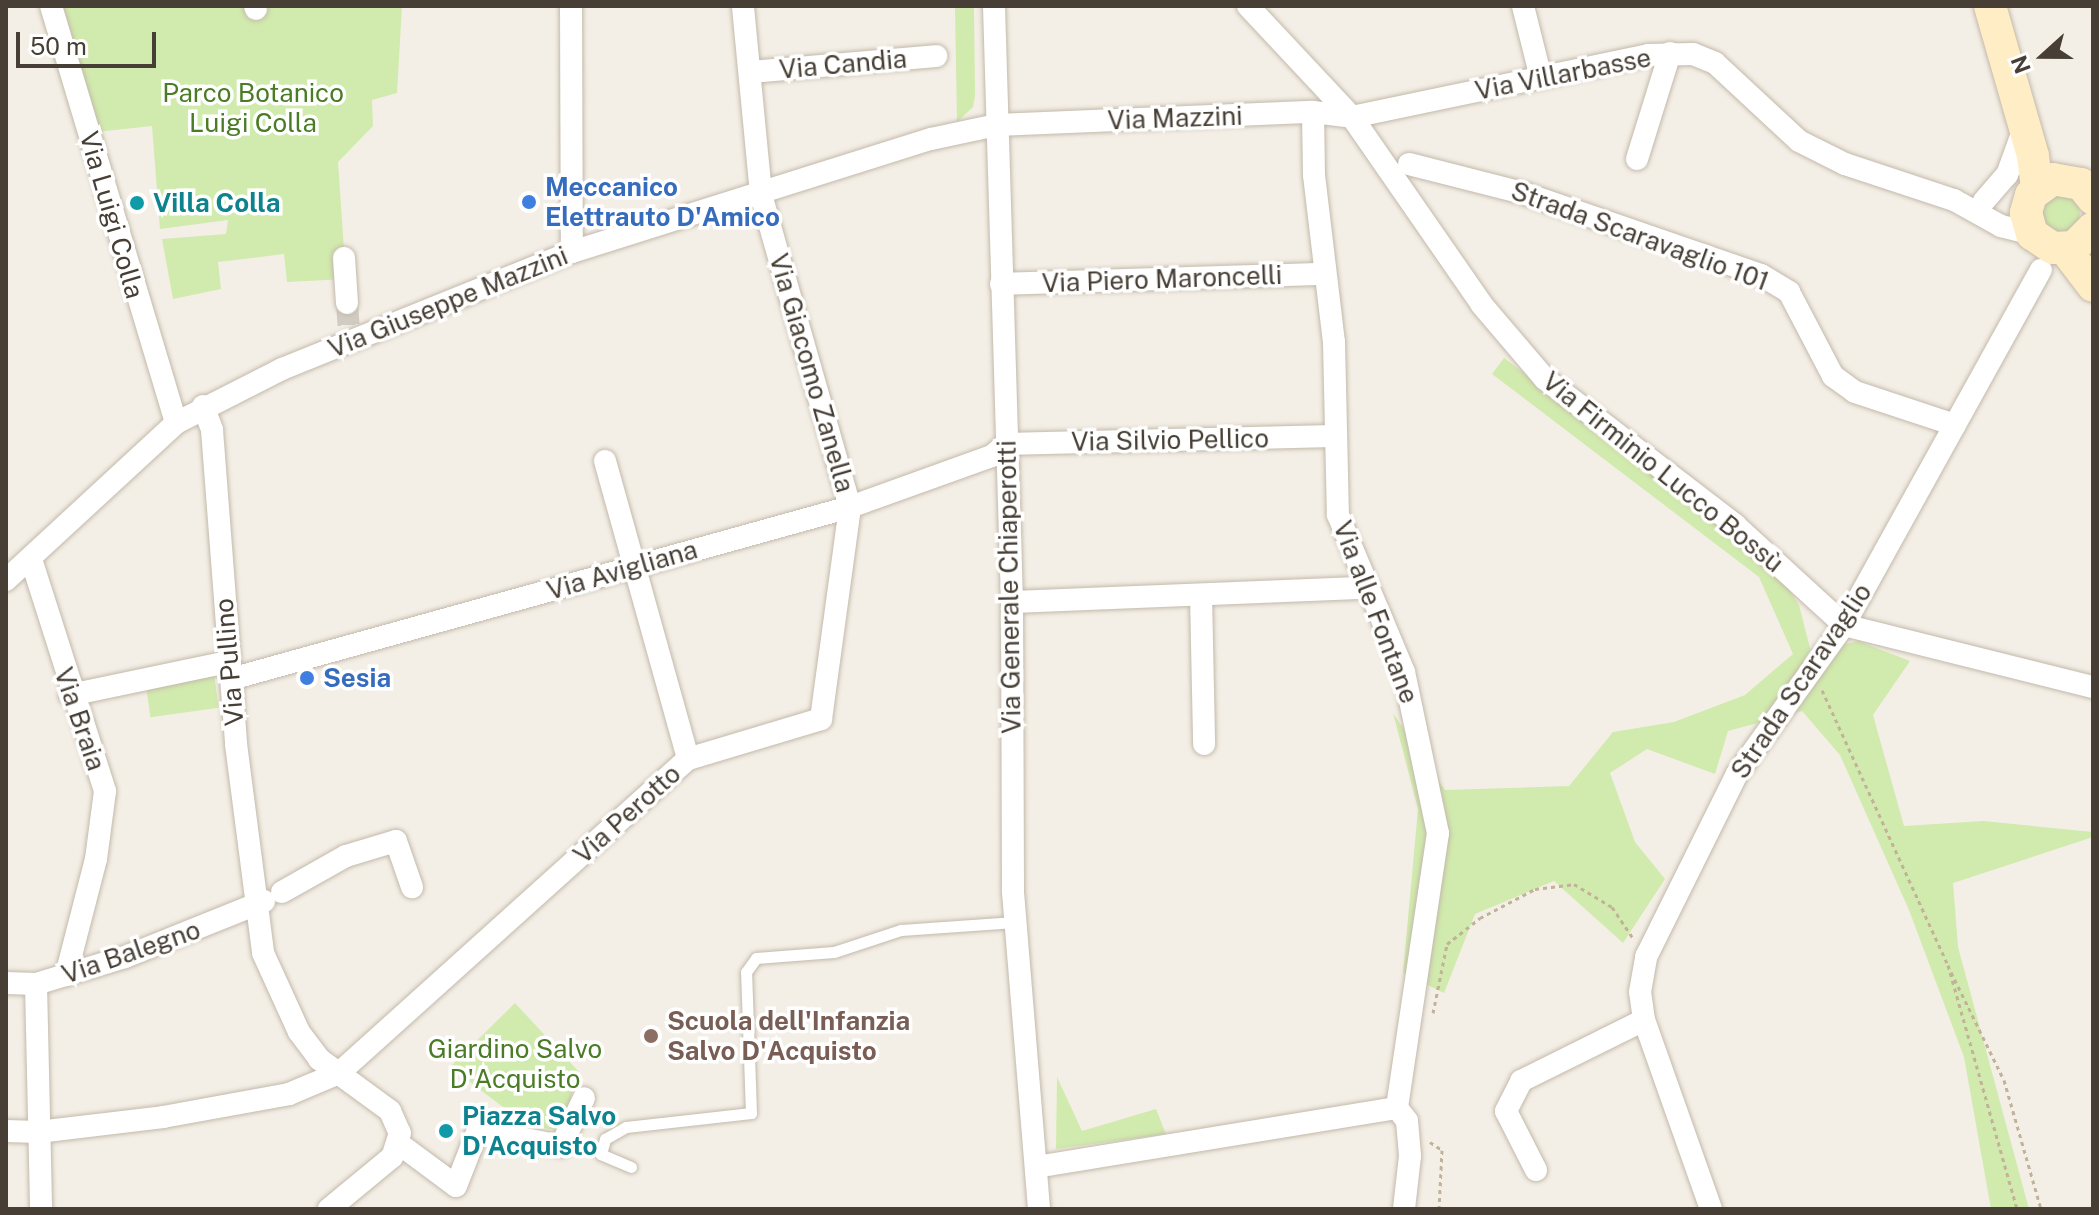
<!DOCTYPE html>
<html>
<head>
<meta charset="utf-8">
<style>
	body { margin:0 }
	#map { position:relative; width:2099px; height:1215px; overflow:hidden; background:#f4efe6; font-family:"Public Sans",sans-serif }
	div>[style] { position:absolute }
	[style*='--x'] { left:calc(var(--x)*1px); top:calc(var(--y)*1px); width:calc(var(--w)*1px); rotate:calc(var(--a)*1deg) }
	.green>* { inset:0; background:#d1eaad; transform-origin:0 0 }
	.round { border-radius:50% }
	.street-tunnel>* { height:22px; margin-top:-11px; transform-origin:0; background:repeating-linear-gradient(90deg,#d1ccc3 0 22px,transparent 0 33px) }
	.path>* { height:3px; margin-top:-1.5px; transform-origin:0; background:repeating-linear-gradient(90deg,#c2b299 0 4px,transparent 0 8px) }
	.roads { filter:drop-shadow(0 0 2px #c3b9ab) drop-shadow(0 0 2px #c3b9ab) }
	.lane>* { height:11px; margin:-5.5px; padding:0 5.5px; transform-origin:5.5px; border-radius:5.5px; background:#fff }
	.street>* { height:22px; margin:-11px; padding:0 11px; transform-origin:11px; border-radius:11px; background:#fff }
	.secondary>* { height:32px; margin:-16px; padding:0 16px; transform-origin:16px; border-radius:16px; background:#ffeec5 }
	.dots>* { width:22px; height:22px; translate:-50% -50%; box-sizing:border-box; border:4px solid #fff; border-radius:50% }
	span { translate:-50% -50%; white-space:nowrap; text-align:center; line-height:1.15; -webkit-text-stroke:7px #fff; paint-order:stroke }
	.street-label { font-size:26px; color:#473f35 }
	.park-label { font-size:26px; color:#4a7c25 }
	.shop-label { font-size:26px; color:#366cbe; font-weight:700 }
	.left { translate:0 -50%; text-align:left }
	.culture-label { font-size:26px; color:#0d838f; font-weight:700 }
	.education-label { font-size:26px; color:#785e54; font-weight:700 }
	.frame { position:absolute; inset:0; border:8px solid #473f35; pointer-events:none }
	.north { position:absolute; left:2003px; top:16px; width:80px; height:80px; -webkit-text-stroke:6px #fff; paint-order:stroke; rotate:249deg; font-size:22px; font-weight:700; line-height:32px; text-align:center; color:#473f35 }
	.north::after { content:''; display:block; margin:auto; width:28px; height:36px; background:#473f35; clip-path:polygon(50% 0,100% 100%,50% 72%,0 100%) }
	.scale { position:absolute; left:16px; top:32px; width:140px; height:36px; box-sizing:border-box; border:4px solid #473f35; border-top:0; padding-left:10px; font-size:24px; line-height:28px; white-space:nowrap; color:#473f35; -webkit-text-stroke:6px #fff; paint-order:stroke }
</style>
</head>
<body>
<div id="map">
	<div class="green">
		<div style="clip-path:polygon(52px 6px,402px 6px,397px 93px,372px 100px,373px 126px,338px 162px,346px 279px,287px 282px,284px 254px,218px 262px,221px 289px,173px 299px,162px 239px,226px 234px,228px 220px,160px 229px,152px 126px,96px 132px)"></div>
		<div style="clip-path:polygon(955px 6px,974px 6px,975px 96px,973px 107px,957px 122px)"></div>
		<div class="round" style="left:2042px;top:195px;width:38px;height:38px"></div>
		<div style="clip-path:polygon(1504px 358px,1767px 556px,1799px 605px,1811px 652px,1858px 641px,1910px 661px,1873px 715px,1904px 826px,1983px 821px,2093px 832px,2093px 837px,1953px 883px,1958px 947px,2029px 1209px,1991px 1209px,1964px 1057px,1909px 910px,1840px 755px,1802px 711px,1728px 731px,1715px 774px,1647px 749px,1610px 773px,1635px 842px,1665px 879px,1623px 943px,1554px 881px,1475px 914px,1444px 993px,1403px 973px,1418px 809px,1393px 713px,1445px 790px,1569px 786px,1613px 732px,1674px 722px,1745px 695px,1793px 654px,1759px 577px,1492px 374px)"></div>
		<div style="left:214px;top:674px;width:34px;height:69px;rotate:82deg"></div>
		<div style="clip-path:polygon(515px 1003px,579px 1072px,560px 1131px,527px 1125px,450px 1067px)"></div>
		<div style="clip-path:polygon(1057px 1077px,1082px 1131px,1156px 1109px,1166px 1134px,1056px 1149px)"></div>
	</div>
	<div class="street-tunnel">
		<div style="--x:347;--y:303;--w:31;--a:86"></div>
	</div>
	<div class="path">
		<div style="--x:1822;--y:690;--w:302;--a:65.4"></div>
		<div style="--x:1948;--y:965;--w:254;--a:74.2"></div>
		<div style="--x:1951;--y:972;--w:120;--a:63.9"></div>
		<div style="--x:2004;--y:1080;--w:134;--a:74"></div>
		<div style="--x:1433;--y:1013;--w:70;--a:-78.5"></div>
		<div style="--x:1447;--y:944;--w:42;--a:-38.2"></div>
		<div style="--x:1480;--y:918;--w:62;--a:-27.8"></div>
		<div style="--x:1535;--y:889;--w:39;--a:-7"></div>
		<div style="--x:1574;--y:884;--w:44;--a:31.2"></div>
		<div style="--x:1612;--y:907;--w:37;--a:56"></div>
		<div style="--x:1430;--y:1142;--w:14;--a:34"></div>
		<div style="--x:1442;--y:1150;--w:59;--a:92.9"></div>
	</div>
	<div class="roads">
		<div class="lane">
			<div style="--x:631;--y:1167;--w:33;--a:-157"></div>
			<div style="--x:601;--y:1154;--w:16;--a:-75"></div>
			<div style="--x:605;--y:1139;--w:24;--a:-30"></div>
			<div style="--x:626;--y:1127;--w:126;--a:-6.4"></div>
			<div style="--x:751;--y:1113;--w:141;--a:-92"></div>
			<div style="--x:746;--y:972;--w:17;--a:-54"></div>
			<div style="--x:756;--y:958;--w:78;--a:-4.4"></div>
			<div style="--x:834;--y:952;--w:71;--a:-18.2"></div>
			<div style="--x:901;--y:930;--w:114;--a:-4"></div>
		</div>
		<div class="street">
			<div style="--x:51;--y:6;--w:435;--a:73.3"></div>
			<div style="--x:255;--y:6;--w:3;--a:72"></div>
			<div style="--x:571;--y:6;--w:246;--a:89.8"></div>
			<div style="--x:994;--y:6;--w:596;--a:88.27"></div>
			<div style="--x:1012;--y:602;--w:290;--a:89.8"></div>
			<div style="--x:1013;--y:892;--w:318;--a:85.3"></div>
			<div style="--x:1248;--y:6;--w:152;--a:46.9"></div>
			<div style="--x:1352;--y:117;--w:229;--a:55.3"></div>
			<div style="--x:1482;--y:305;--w:97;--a:49.6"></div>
			<div style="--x:1545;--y:379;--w:240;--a:37.5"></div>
			<div style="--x:1735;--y:525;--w:148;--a:42.5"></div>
			<div style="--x:1844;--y:625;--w:257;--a:14"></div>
			<div style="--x:1523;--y:6;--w:74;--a:76"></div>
			<div style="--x:750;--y:72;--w:187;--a:-4.9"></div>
			<div style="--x:1313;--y:112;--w:63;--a:89.1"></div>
			<div style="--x:1314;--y:175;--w:168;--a:83.2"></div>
			<div style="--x:1334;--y:342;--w:173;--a:88.7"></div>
			<div style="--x:1338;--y:515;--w:170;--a:67.2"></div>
			<div style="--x:1404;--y:672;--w:165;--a:78.1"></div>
			<div style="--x:1438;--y:833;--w:278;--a:98.5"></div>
			<div style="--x:1397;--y:1108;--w:16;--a:52"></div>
			<div style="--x:1407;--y:1121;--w:35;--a:85"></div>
			<div style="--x:1410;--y:1156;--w:53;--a:96.5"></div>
			<div style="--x:1637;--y:159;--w:111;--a:-72.7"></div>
			<div style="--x:1409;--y:164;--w:118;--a:14.3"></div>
			<div style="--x:1523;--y:193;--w:252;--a:19"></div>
			<div style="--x:1761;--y:275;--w:33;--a:31"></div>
			<div style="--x:1789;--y:292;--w:95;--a:62.4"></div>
			<div style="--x:1833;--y:376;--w:27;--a:36"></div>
			<div style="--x:1855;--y:392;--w:105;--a:18.3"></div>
			<div style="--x:1984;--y:201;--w:35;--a:-49"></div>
			<div style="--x:2007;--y:175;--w:47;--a:-70"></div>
			<div style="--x:344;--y:258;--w:45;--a:86.2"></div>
			<div style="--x:1001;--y:284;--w:322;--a:-1.8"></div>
			<div style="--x:203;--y:406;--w:26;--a:69"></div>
			<div style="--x:212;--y:430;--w:315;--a:85.6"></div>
			<div style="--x:236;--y:744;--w:211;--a:82.6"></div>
			<div style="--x:263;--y:953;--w:87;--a:65.5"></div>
			<div style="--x:299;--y:1032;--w:34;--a:53"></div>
			<div style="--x:319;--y:1059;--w:88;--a:36.2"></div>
			<div style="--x:390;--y:1111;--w:24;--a:66"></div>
			<div style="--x:400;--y:1133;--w:25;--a:108"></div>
			<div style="--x:392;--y:1157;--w:82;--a:140.5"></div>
			<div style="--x:1006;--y:444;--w:327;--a:-1.4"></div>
			<div style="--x:605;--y:461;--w:309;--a:74.4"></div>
			<div style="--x:31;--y:559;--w:244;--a:72.3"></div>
			<div style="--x:105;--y:791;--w:69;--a:97.5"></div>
			<div style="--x:96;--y:859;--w:120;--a:104.5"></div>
			<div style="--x:6;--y:580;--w:231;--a:-42.7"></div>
			<div style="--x:176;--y:423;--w:119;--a:-27"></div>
			<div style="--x:282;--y:369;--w:313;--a:-22"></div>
			<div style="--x:572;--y:252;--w:376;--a:-17.5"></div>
			<div style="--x:931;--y:139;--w:67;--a:-12"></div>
			<div style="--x:997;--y:125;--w:316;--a:-2.4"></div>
			<div style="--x:1313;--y:112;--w:39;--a:7"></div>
			<div style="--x:1352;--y:117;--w:302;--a:-11.8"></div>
			<div style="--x:1648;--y:55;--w:45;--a:-1.3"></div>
			<div style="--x:1693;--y:54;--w:24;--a:22"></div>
			<div style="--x:1715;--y:63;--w:115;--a:42.9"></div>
			<div style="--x:1799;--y:141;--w:51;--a:26.6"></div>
			<div style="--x:1845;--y:164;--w:115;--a:18.3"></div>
			<div style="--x:1954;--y:200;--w:54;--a:29"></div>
			<div style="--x:2001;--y:226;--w:32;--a:14"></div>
			<div style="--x:1201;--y:595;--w:149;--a:88.8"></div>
			<div style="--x:1012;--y:602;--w:354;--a:-2.3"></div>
			<div style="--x:231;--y:679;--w:642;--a:-15.53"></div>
			<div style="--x:850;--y:507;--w:151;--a:-19.8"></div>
			<div style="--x:992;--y:456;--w:18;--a:-41"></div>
			<div style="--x:70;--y:695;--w:161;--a:-11.8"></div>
			<div style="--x:282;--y:892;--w:73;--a:-29.4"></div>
			<div style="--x:346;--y:856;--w:52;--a:-16.7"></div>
			<div style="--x:396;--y:841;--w:49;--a:70.8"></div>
			<div style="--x:6;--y:983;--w:30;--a:2"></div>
			<div style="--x:36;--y:984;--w:93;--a:-16.9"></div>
			<div style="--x:125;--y:957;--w:150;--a:-21.9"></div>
			<div style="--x:36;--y:984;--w:225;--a:88.7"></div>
			<div style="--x:6;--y:1131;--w:32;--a:2"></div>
			<div style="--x:38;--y:1132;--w:126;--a:-6.8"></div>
			<div style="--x:163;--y:1117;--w:128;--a:-10.3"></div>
			<div style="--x:289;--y:1094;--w:54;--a:-22.8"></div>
			<div style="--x:339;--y:1073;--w:469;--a:-42"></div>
			<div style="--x:688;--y:759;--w:139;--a:-16.7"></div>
			<div style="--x:821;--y:719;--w:214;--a:-82.2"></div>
			<div style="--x:850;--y:507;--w:325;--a:-105.9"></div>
			<div style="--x:761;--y:194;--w:189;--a:-95.5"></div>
			<div style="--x:398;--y:1143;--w:72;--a:36.6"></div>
			<div style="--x:456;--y:1186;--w:60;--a:-68.6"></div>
			<div style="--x:478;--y:1130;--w:85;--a:10.9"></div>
			<div style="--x:561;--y:1146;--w:53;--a:-64.4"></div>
			<div style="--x:1036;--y:1167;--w:366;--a:-9.3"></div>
			<div style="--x:1536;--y:1170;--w:66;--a:-117"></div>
			<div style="--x:1506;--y:1111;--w:34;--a:-63"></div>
			<div style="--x:1521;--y:1081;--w:137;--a:-26.4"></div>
			<div style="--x:1711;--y:1209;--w:201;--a:-109.5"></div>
			<div style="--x:1644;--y:1020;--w:28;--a:-98"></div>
			<div style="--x:1640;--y:992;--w:36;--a:-80"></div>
			<div style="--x:1646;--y:957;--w:204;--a:-63.6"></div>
			<div style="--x:1737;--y:774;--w:183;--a:-54.3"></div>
			<div style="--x:1844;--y:625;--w:406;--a:-61"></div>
		</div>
		<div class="secondary">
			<div style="--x:1990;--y:6;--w:156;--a:74"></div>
			<div style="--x:2033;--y:156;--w:32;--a:83"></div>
			<div style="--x:2093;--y:199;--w:19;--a:-129"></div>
			<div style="--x:2081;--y:184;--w:28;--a:-170"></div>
			<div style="--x:2053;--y:179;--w:27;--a:144"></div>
			<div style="--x:2031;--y:195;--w:19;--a:106"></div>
			<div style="--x:2026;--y:213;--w:22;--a:74"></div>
			<div style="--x:2032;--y:234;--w:25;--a:34"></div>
			<div style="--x:2053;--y:248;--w:21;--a:-3"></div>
			<div style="--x:2074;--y:247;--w:27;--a:-45"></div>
			<div style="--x:2065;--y:249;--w:46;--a:52.9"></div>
		</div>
	</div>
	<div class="dots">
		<div style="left:529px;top:202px;background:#3f7fe0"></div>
		<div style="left:137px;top:203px;background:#0f9aa8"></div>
		<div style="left:307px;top:678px;background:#3f7fe0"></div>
		<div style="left:651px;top:1036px;background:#8d6e63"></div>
		<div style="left:446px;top:1131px;background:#0f9aa8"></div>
	</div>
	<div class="street-label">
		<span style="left:843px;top:64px;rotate:-5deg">Via Candia</span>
		<span style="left:1563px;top:74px;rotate:-11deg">Via Villarbasse</span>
		<span style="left:1175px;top:118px;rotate:-2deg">Via Mazzini</span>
		<span style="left:112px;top:215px;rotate:74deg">Via Luigi Colla</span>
		<span style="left:1640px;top:236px;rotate:20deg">Strada Scaravaglio 101</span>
		<span style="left:1162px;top:279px;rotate:-2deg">Via Piero Maroncelli</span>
		<span style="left:448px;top:302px;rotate:-22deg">Via Giuseppe Mazzini</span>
		<span style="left:812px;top:373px;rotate:74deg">Via Giacomo Zanella</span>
		<span style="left:1170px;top:440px;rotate:-1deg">Via Silvio Pellico</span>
		<span style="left:1663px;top:472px;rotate:39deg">Via Firminio Lucco Bossù</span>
		<span style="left:622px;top:570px;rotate:-16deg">Via Avigliana</span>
		<span style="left:1009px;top:587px;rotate:-91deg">Via Generale Chiaperotti</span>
		<span style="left:1376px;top:612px;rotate:69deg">Via alle Fontane</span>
		<span style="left:229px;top:662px;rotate:-95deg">Via Pullino</span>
		<span style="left:1801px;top:681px;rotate:-56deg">Strada Scaravaglio</span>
		<span style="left:80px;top:719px;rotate:71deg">Via Braia</span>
		<span style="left:627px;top:814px;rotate:-42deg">Via Perotto</span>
		<span style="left:131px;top:952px;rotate:-19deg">Via Balegno</span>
	</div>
	<div class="park-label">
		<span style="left:253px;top:108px">Parco Botanico<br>Luigi Colla</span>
		<span style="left:515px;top:1064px">Giardino Salvo<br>D'Acquisto</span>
	</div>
	<div class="shop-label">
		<span class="left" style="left:545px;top:202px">Meccanico<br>Elettrauto D'Amico</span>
		<span class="left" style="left:323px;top:678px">Sesia</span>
	</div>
	<div class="culture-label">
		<span class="left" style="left:153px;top:203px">Villa Colla</span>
		<span class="left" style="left:462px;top:1131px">Piazza Salvo<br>D'Acquisto</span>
	</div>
	<div class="education-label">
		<span class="left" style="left:667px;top:1036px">Scuola dell'Infanzia<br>Salvo D'Acquisto</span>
	</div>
	<div class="frame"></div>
	<div class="north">N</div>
	<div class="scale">50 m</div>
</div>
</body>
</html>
